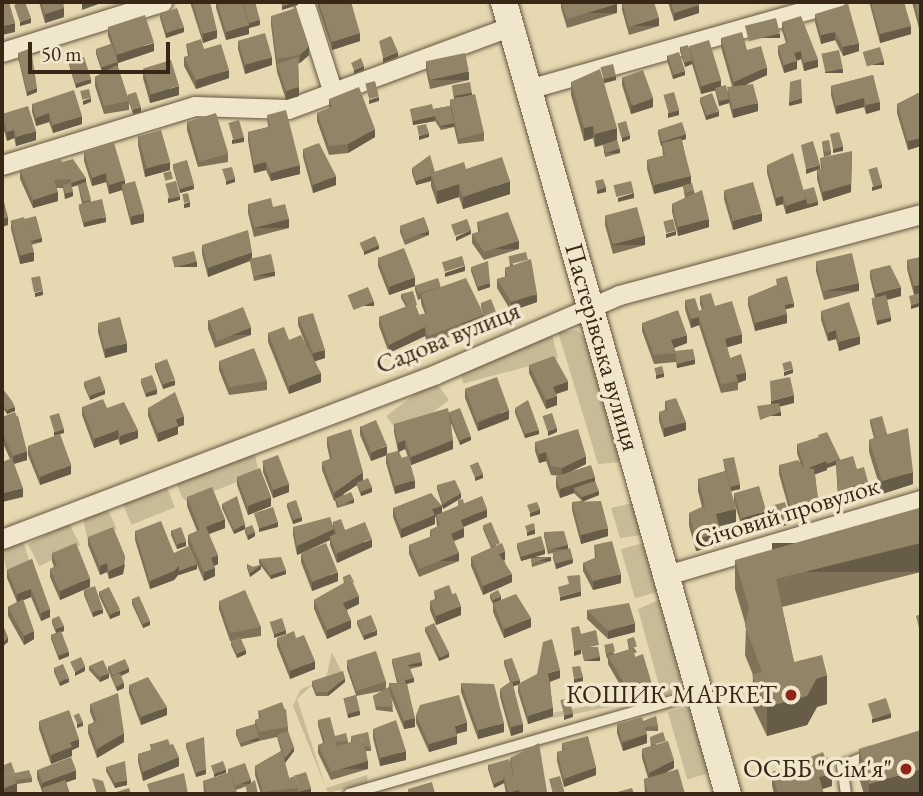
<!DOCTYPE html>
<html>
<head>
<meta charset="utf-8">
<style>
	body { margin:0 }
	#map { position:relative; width:923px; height:796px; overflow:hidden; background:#e6d9b1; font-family:"EB Garamond",serif }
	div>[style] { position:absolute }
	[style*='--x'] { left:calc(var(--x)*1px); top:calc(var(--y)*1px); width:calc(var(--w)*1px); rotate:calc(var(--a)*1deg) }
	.green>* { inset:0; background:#c8bb97; transform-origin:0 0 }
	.roads { filter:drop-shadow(0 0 2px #64543e) drop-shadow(0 0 2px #64543e) }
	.lane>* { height:10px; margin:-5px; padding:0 5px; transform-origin:5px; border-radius:5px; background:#efe6cc }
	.street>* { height:19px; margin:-9.5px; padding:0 9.5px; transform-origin:9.5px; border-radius:9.5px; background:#efe6cc }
	.secondary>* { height:26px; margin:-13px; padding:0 13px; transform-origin:13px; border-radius:13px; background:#efe6cc }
	.wall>* { inset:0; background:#7e7259 }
	.shaded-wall>* { inset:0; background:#665c48; transform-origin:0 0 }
	.building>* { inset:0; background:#928467; transform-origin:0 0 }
	.dots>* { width:19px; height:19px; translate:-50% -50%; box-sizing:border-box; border:4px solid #efe6cc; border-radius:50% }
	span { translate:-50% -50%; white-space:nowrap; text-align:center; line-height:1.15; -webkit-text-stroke:7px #efe6cc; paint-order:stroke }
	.street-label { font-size:26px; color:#382717 }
	.poi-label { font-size:26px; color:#382717 }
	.right { translate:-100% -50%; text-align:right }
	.frame { position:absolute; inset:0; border:4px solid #382717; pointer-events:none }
	.scale { position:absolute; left:28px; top:42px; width:142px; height:32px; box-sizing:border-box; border:4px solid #382717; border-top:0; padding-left:9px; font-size:21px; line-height:24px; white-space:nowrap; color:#382717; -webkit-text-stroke:5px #efe6cc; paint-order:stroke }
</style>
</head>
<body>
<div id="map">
	<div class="green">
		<div style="clip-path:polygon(577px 330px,587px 342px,621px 462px,598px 464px,558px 332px)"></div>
		<div style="left:552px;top:335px;width:24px;height:98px;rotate:75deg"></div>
		<div style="left:434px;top:380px;width:25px;height:60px;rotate:53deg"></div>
		<div style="clip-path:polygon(254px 450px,259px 473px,187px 502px,182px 497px,176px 482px)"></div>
		<div style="left:166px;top:485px;width:24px;height:47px;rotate:68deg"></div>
		<div style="clip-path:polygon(632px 503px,642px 535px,620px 538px,611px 508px)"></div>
		<div style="clip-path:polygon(107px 508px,117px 529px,88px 542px,83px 517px)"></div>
		<div style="left:69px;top:523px;width:25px;height:46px;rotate:63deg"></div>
		<div style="clip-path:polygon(23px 541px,30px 563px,7px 573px,2px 549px)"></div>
		<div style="left:643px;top:543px;width:51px;height:23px;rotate:74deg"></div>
		<div style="clip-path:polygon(659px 600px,681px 678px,675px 692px,662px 696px,638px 609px)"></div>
		<div style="clip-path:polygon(332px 652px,343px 675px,312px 685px,297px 699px,326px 788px,367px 775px,368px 783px,328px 793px,293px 706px,300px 690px,326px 678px)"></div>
		<div style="left:655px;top:693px;width:5px;height:129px;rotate:79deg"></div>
		<div style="left:689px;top:706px;width:70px;height:22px;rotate:74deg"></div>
	</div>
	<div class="roads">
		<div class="lane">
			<div style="--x:349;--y:794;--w:363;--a:-16.1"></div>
			<div style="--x:846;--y:794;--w:28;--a:-98"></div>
			<div style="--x:842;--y:766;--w:29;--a:-22"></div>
		</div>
		<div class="street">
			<div style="--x:304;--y:2;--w:96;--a:72.3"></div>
			<div style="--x:2;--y:52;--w:168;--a:-17.4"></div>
			<div style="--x:528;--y:89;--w:319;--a:-15.8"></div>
			<div style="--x:2;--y:165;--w:202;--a:-17"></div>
			<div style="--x:195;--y:106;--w:93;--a:1.8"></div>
			<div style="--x:288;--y:109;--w:238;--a:-20.4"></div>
			<div style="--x:2;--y:539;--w:464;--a:-20.8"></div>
			<div style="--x:436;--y:374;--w:199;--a:-23.3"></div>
			<div style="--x:619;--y:295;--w:313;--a:-15"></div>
			<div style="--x:667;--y:575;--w:265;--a:-16.5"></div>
		</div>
		<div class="secondary">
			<div style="--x:504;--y:2;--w:823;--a:74.21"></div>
		</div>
	</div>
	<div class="wall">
		<div style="clip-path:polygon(39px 2px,63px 2px,64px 17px,45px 23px)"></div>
		<div style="clip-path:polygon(190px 2px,205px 2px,217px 38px,203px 43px)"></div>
		<div style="clip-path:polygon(216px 2px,255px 2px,260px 25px,249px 28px,244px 9px,249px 34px,226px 40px,216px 8px)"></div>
		<div style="clip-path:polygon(318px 2px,351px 2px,360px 41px,332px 50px,318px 7px)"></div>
		<div style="clip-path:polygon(561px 2px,616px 2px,617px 13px,567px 28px,561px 8px)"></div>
		<div style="clip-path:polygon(622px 2px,659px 26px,629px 35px,622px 10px)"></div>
		<div style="clip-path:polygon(668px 2px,698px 2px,699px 13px,674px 21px)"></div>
		<div style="clip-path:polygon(870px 2px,904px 2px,911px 34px,880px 43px,870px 5px)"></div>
		<div style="clip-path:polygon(912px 2px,921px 2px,921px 32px,920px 32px)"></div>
		<div style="clip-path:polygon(160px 14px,184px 32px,166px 38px,160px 18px)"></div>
		<div style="clip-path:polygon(815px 14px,859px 51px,843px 56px,835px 40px,821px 44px,815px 22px)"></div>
		<div style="clip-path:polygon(271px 16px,309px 55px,300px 63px,298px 64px,299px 96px,286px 100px,277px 72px,271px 25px)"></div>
		<div style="clip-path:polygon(782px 22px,818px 67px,804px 71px,801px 59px,797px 61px,797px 69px,784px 73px,778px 54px,778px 46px,786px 43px,782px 30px)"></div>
		<div style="clip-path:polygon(108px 27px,154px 51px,118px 63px,118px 67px,128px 98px,128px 95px,141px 112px,133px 114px,129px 102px,129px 110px,104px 114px,95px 86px,95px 77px,111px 69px,102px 72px,96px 54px,96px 49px,111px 44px,108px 36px)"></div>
		<div style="clip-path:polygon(721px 38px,747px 50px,767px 75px,747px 84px,758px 111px,733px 118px,729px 103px,719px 106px,715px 90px,701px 94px,692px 64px,685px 67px,680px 51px,680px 47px,689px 50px,689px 46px,721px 86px,727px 91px,732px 86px,721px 47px)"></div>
		<div style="clip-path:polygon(238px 41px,272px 65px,245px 74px,238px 49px)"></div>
		<div style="clip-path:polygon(186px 44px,229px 78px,196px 89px,184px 66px,184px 57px,188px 56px)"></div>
		<div style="clip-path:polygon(18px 53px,37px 92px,27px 96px,18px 57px)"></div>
		<div style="clip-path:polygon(667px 55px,685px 75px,673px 79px,667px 60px)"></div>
		<div style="clip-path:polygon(69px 61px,91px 83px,76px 88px,69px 65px)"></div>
		<div style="clip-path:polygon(426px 62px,469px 80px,430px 89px,426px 70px)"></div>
		<div style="clip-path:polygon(143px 69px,179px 95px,150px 103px,143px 78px)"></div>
		<div style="clip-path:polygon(873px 75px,880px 110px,866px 114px,864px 107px,836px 114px,831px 95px,831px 86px)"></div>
		<div style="clip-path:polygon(622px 77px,653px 107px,631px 114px,622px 85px)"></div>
		<div style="clip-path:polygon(616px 80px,604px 83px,620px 153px,605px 157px,603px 145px,595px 147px,593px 138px,584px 141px,571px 95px,571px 82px)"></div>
		<div style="clip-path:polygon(452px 86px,472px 95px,484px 133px,484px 141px,458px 144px,454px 127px,441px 130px,435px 121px,413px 125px,410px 109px,433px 109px,450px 106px,450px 100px,454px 99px)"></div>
		<div style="clip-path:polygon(921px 93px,921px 146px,908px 150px,897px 113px,897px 104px)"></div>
		<div style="clip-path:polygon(700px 98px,719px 116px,706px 120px,700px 102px)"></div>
		<div style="clip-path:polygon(329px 99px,375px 137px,348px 153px,329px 155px,317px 121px,317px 113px,329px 108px)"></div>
		<div style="clip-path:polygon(32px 104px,82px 124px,53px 133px,49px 122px,36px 126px,32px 112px)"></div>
		<div style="clip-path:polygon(2px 114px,36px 140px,16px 146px,14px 138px,7px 141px,2px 123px)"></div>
		<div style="clip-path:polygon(267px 115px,300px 174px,271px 181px,266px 170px,254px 173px,248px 141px,248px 132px,268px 127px)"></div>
		<div style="clip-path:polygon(187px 122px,228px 153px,228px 162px,198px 167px,187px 130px)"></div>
		<div style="clip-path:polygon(658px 130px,686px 139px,682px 140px,691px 184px,709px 227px,678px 236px,672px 212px,672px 204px,685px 198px,683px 186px,654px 194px,647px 169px,647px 160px,663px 156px,662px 146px,661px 146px,658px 134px)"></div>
		<div style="clip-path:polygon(138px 136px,170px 170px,145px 177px,138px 145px)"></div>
		<div style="clip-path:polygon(822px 142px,831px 151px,831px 155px,824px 157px)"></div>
		<div style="clip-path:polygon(303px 149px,336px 185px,313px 193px,303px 157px)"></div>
		<div style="clip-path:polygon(84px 152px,125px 184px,144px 222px,131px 225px,122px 190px,109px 194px,106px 182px,92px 186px,84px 161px)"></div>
		<div style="clip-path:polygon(820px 158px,851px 192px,823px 201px,817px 179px,817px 170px,821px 169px)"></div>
		<div style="clip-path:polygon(62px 162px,86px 182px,91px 202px,106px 222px,84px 227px,79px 209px,79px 205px,82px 204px,78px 185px,72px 187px,73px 196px,65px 199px,63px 188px,57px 188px,58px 201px,33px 208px,20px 179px,20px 170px)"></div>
		<div style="clip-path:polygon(173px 164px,194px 189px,180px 193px,173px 168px)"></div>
		<div style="clip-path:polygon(767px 165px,803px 190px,818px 205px,786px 214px,783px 204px,776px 206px,767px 173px)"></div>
		<div style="clip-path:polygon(412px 168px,435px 172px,466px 169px,510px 194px,463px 209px,459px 197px,437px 204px,431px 186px,431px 181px,416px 185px,412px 173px)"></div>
		<div style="clip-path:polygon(724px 191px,762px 221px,733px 230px,724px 199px)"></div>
		<div style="clip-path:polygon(248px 204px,273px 207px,289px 228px,254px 237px,248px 213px)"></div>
		<div style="clip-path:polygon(605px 216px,645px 245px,613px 254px,605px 225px)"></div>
		<div style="clip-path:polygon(24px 219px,42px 242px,31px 245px,34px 261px,20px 264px,11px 229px,11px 221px)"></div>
		<div style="clip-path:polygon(477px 222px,519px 249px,484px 260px,472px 243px,472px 234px,478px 232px)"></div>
		<div style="clip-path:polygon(400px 228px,429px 235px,405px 245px,400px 232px)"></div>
		<div style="clip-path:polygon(202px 245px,252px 259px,275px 276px,254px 281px,250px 261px,208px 277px,202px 254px)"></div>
		<div style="clip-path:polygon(378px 257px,415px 286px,389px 295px,378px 266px)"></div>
		<div style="clip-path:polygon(921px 257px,914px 295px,907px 269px,907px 260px)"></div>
		<div style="clip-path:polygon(509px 258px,537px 302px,511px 311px,497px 288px,497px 279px,505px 277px,505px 268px,510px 266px)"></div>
		<div style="clip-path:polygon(816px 262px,859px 291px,824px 300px,816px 271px)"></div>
		<div style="clip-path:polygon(471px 267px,490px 287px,478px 291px,471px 271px)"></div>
		<div style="clip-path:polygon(870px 270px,901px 296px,887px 300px,891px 321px,877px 325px,872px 303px,872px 299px,875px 298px,870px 278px)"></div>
		<div style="clip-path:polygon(776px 279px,794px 307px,786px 309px,787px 323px,755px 331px,748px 305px,748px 297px,777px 285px)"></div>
		<div style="clip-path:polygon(415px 286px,441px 287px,484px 324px,428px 345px,425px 336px,389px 353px,379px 326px,379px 317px,406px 307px,401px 298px,401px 294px,417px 309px,419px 315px,425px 314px,421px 303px,421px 299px,418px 300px,415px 290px)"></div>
		<div style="clip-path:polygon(700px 296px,715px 306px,742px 343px,727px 347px,730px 358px,746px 380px,738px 383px,738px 390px,721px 393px,699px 325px,691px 328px,685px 309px,685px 300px,699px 311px,702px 310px,700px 304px)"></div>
		<div style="clip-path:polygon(481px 303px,497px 320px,487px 323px,481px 307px)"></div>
		<div style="clip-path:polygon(821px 311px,860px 344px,839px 351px,836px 339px,828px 341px,821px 320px)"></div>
		<div style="clip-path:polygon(298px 317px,325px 358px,315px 361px,321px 382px,289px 394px,268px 342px,268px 333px,306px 345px,298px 325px)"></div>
		<div style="clip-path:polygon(208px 320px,251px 335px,215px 348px,208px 329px)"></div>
		<div style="clip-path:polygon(642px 323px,687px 343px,674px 348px,675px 351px,695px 364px,677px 368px,676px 362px,654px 364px,642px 331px)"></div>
		<div style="clip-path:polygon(98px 324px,127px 352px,105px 358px,98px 332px)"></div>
		<div style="clip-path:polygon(219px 361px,267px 381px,267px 390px,229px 395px,219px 370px)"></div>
		<div style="clip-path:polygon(155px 363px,175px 385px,163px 389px,155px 368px)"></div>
		<div style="clip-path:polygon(529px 365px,568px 390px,556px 394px,557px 405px,546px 409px,529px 373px)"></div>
		<div style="clip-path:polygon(141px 379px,157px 394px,146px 397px,141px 383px)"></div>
		<div style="clip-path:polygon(84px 382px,105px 394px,90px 400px,84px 386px)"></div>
		<div style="clip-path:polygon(465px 389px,509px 419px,478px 431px,465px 398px)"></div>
		<div style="clip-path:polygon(2px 390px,15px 411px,7px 414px,2px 407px)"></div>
		<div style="clip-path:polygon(665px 401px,686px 430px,664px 437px,659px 421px,659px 412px,665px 410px)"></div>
		<div style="clip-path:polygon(82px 407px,107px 408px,138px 438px,120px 445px,118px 439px,94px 448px,82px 415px)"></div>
		<div style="clip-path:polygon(148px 408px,184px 425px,178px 427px,178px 434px,158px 442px,148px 416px)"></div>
		<div style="clip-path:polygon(515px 408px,539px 434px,525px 438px,515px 413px)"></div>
		<div style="clip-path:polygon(449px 412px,471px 440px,460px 445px,451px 423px,453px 449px,411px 465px,405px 449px,399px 452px,415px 488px,395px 494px,386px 463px,386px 455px,371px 461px,360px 435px,360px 426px,387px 454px,398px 451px,394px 432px,394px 424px)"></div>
		<div style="clip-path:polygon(2px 417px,27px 460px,14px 464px,23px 497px,10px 459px,2px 441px)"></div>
		<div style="clip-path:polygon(870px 419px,887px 434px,913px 484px,882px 494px,869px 452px,869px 440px,874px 438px,870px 423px)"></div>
		<div style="clip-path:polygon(327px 437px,363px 480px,372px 492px,361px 496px,357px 485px,343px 494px,354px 503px,337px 508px,335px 500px,334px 501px,322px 470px,322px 462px,330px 459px,327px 446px)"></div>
		<div style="clip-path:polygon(535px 442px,586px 464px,566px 474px,595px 481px,599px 495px,583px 501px,608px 536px,581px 544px,572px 510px,572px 502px,582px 501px,574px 493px,560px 498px,556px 487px,556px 478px,561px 476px,551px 475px,546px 461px,539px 463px,535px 451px)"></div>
		<div style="clip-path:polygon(797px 444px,840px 460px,857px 469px,868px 491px,838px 499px,836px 465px,827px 468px,827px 470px,815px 474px,819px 513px,792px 520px,779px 474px,779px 465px,800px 462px,797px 453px)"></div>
		<div style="clip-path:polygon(28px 446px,71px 474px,40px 485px,28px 455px)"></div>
		<div style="clip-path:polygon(723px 459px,740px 489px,731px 491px,736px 522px,719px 526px,721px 545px,696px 551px,689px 526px,689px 513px,702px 507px,698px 491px,698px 479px,725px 471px)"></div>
		<div style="clip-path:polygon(263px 463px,289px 492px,273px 498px,263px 472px)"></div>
		<div style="clip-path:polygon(237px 477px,271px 506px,248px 515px,237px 485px)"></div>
		<div style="clip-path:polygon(evenodd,437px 485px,461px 498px,458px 500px,487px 517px,463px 527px,464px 537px,454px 541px,459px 561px,419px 577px,409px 554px,409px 545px,430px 537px,430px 530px,437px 527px,436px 517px,435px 517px,435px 524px,401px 538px,393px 517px,393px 508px,442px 505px,437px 489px,437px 485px,458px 500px,458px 506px,442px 513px,442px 506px,443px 509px,458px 500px)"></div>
		<div style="clip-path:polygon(734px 493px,766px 519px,742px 527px,734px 502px)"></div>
		<div style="clip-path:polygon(187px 497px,225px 528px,209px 534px,218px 564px,214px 566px,215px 576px,204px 581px,188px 544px,188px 535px,197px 531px,187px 506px)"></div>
		<div style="clip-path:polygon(287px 503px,302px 521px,293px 524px,287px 507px)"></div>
		<div style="clip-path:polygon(222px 504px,245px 527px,255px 536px,248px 540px,245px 532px,245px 529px,234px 534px,222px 508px)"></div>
		<div style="clip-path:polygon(333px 522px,372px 547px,337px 563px,330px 545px,330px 540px,297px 555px,293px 535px,293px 527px,333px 526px)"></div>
		<div style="clip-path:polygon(483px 525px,505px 560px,504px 560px,512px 582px,483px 595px,471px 566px,471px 557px,491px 548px,483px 529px)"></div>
		<div style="clip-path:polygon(171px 530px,186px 546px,177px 549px,171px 535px)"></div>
		<div style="clip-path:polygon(135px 531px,174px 553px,197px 569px,179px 575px,179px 574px,174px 580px,150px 589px,135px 540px)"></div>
		<div style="clip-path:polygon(544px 532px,568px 549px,573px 563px,556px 569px,553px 558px,553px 554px,562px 551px,548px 554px,544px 536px)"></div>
		<div style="clip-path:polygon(88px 537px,125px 565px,123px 574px,109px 579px,107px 572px,100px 575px,88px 545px)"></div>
		<div style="clip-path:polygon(517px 544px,545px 554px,532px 558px,551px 561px,532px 567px,531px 558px,521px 561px,517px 548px)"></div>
		<div style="clip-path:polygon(594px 545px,621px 583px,593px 590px,583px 571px,583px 563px,595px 558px)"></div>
		<div style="clip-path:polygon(52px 553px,90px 587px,60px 600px,50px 577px,50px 569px,54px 567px,52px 561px)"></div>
		<div style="clip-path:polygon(301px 554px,338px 581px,312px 591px,301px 562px)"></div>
		<div style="clip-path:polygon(32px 559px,50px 617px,41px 621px,31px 597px,23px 600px,34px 639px,24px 645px,8px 616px,8px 607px,17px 602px,7px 578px,7px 570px)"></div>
		<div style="clip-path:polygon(259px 559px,286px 574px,271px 579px,261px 566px,261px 569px,250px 577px,247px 568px,247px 564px,253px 567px,260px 565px,259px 563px)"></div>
		<div style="clip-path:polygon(735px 560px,921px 572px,782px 607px,794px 662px,827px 704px,817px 707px,807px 725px,767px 736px,752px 705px,753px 675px,745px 655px,746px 626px,735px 589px)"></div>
		<div style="clip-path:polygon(343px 577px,354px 585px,359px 604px,347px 610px,351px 628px,327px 639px,314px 609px,314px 600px,344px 583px)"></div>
		<div style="clip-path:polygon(84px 590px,103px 613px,93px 617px,84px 595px)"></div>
		<div style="clip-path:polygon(99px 591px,120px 615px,110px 619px,99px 596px)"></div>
		<div style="clip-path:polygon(434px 591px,452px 594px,461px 615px,436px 625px,430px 610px,430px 601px,435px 599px)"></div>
		<div style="clip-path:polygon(490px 594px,501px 600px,531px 627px,504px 638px,493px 612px,493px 604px,490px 598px)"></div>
		<div style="clip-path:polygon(132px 599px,150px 625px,143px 628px,132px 604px)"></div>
		<div style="clip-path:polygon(219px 601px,261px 627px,261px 636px,241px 639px,246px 654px,237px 658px,231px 645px,231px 641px,230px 641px,219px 609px)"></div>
		<div style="clip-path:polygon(587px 610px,635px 632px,608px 639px,587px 619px)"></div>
		<div style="clip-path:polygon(52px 619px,64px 631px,61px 632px,69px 656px,59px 660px,51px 639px,51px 635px,56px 633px,52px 623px)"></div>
		<div style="clip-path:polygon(357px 620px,377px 635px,364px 640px,357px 624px)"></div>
		<div style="clip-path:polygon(425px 627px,449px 657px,439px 661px,425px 631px)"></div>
		<div style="clip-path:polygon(277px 638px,315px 669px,290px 679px,277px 646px)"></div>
		<div style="clip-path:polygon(627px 639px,637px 652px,634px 653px,635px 657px,651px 690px,627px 697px,608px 664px,608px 658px,607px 659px,605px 650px,605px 646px,615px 654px,629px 650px)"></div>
		<div style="clip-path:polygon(392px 659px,422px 666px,410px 669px,414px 682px,407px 684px,415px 727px,404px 729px,391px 697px,393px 712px,376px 710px,373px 696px,382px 691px,356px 696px,360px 715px,348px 718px,344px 699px,356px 695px,347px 669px,347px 661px,386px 681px,386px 689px,389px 687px,389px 683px,397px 683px,392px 663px)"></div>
		<div style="clip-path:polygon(504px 660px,520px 683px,560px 678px,550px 682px,553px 716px,528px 724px,518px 692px,518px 685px,513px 686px,523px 732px,511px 736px,500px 697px,500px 689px,510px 682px,504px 664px)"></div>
		<div style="clip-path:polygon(89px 666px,109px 678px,100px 682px,89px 670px)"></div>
		<div style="clip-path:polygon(108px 666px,129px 672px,121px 676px,124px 688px,117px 691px,108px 670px)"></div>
		<div style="clip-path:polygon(54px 668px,69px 682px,60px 686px,54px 672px)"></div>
		<div style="clip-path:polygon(312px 681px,345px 682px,328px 696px,316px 696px,312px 686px)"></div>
		<div style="clip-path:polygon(461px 683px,504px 732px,478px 739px,461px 692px)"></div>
		<div style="clip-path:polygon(129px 685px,167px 715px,141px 725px,129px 693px)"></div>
		<div style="clip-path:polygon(90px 704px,124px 742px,97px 758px,88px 733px,88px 725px,94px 722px,90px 712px)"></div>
		<div style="clip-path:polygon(258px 710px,288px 727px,288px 731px,294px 751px,285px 763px,289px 778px,311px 793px,306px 794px,261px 794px,255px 775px,255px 766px,281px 751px,277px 737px,259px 741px,241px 747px,236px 735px,236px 730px,255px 724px,255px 720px,259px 719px)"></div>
		<div style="clip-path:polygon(416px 715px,467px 731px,457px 734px,457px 744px,429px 752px,416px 723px)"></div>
		<div style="clip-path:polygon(318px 720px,335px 736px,348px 741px,348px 743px,351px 742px,351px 736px,371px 747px,371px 751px,366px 751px,368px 769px,331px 780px,318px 753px,318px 745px,323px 743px,318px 725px)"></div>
		<div style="clip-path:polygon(39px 721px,79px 747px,72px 750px,72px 756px,51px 764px,39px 729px)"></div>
		<div style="clip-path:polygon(643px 721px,658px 726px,658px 731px,646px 731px,647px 743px,623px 751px,617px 733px,617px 724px)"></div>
		<div style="clip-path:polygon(373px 729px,406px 760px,380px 766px,373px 738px)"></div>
		<div style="clip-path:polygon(650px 737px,674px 768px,666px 772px,685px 794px,645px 794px,644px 779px,648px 778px,642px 758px,642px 749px,651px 746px)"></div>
		<div style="clip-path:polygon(186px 743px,206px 774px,196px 777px,186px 747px)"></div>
		<div style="clip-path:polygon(562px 743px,596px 775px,564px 787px,557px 761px,557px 752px,562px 751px)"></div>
		<div style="clip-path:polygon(150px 744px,170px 745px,179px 766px,143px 781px,138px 762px,138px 754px,151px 750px)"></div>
		<div style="clip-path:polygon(859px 749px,921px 794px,864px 794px,859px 778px)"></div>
		<div style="clip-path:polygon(805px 757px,832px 786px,822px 789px,824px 794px,774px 794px,772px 785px,772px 772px,806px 763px)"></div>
		<div style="clip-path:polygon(510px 758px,547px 794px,506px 794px,504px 783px,494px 788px,488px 769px,488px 765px,510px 762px)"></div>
		<div style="clip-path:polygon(106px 767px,127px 785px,115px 788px,106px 771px)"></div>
		<div style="clip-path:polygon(228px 769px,251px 783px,258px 794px,247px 794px,246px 786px,247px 786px,236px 790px,237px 794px,204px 794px,203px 781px,228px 773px)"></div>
		<div style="clip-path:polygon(37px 770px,76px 779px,66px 782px,70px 794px,43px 794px,37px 778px)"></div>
		<div style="clip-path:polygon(15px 773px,32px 778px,32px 782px,17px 784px,17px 792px,10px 794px,2px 794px)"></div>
	</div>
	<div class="shaded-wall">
		<div style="clip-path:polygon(82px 2px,104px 2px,82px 10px)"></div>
		<div style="clip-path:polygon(295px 2px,298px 2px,298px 5px,282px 10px,282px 6px)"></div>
		<div style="left:617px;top:4px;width:9px;height:52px;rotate:90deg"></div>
		<div style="clip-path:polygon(699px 5px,699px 13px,674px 21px,674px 13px)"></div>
		<div style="clip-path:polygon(64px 8px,64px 17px,45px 23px,45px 14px)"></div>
		<div style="clip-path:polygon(31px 18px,31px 23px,20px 26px,20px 22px)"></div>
		<div style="left:659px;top:18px;width:8px;height:31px;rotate:90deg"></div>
		<div style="clip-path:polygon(260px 20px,260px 25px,249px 28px,249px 23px)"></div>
		<div style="clip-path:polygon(15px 23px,15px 32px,2px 35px,2px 26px)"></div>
		<div style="clip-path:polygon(249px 25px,249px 34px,226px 40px,226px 32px)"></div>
		<div style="clip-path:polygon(911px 26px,911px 34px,880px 43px,880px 34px)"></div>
		<div style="clip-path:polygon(184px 27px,184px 32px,166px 38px,166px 33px)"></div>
		<div style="clip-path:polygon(217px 30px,217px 38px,203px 43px,203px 34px)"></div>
		<div style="clip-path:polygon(835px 32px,835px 40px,821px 44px,821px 35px)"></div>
		<div style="clip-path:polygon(360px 33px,360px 41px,332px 50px,332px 42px)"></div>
		<div style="left:780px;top:34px;width:4px;height:32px;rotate:90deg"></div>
		<div style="clip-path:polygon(154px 43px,154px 51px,118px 63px,118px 66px,102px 72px,102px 67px,117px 62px,117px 55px)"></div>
		<div style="clip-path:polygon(859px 43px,859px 51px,843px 56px,843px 47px)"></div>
		<div style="clip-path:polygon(309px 46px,309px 55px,300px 63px,300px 55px)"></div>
		<div style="clip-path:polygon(801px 51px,801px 59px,794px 61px,794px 53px)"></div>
		<div style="clip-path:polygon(398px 52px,398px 57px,383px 63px,383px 58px)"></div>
		<div style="clip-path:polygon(272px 57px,272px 65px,245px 74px,245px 65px)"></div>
		<div style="clip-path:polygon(818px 59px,818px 67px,804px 71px,804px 63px)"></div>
		<div style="clip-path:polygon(692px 60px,692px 64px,685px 67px,685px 62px)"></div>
		<div style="clip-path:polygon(797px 61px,797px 69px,784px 73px,784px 65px)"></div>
		<div style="left:884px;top:61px;width:4px;height:17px;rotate:90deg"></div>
		<div style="clip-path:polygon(364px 66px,364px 70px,354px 74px,354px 70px)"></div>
		<div style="clip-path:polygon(767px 67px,767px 75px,734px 90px,734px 82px)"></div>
		<div style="left:843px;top:69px;width:4px;height:18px;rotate:90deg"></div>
		<div style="clip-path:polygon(229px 70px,229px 78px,196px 89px,196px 80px)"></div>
		<div style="clip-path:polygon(685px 71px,685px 75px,673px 79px,673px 75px)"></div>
		<div style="left:469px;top:72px;width:8px;height:40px;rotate:90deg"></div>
		<div style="clip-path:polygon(616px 76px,616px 80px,604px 83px,604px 79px)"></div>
		<div style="clip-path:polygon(91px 79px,91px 83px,76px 88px,76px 83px)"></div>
		<div style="clip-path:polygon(721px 80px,721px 89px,701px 94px,701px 86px)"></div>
		<div style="clip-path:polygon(179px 86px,179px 95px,150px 103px,150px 95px)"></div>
		<div style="clip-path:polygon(299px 87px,299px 96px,286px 100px,286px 91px)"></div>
		<div style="clip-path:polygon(37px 88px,37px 92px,27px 96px,27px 92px)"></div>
		<div style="left:472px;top:93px;width:4px;height:17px;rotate:90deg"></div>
		<div style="clip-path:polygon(379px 97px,379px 101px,369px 104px,369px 100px)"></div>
		<div style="clip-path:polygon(91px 98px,91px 102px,83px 105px,83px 101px)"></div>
		<div style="clip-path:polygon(653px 98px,653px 107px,631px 114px,631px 105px)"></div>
		<div style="clip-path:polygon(802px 98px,802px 103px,789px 106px,789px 102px)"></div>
		<div style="clip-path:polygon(864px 98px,864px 107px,836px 114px,836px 106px)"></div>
		<div style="clip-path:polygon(729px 99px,729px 103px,719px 106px,719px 101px)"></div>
		<div style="clip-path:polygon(880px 102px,880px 110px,866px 114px,866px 105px)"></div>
		<div style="clip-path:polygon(758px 103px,758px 111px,733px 118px,733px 109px)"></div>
		<div style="clip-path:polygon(141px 107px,141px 112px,133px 114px,133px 110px)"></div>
		<div style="clip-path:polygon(679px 110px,679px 115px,668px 118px,668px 113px)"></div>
		<div style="clip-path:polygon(719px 111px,719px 116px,706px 120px,706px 116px)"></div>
		<div style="clip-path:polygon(49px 113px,49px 122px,36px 126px,36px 118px)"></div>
		<div style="clip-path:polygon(82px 116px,82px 124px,53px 133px,53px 125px)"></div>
		<div style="clip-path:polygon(435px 116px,435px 121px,413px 125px,413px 121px)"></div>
		<div style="left:454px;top:123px;width:4px;height:13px;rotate:90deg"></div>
		<div style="clip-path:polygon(593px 126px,593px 138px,584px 141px,584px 128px)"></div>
		<div style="clip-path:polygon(617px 128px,617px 140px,595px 147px,595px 134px)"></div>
		<div style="clip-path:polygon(375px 129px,375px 137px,348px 153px,348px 144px)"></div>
		<div style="clip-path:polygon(14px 130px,14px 138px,7px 141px,7px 132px)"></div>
		<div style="clip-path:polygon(36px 131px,36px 140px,16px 146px,16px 137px)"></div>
		<div style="clip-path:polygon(429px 133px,429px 137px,419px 140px,419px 136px)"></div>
		<div style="clip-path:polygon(686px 134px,686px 139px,663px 146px,662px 143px,661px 146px,661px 142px)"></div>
		<div style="clip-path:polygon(630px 135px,630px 139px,622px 142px,622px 137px)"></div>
		<div style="clip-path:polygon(244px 137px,244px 142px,232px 144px,232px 140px)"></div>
		<div style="clip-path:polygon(921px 137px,921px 146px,908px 150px,908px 141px)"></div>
		<div style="clip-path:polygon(843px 146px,843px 151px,833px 153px,833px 149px)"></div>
		<div style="left:620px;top:149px;width:4px;height:16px;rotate:90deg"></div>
		<div style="clip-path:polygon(852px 151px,851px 192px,823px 201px,823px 192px)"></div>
		<div style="clip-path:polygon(170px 162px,170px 170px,145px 177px,145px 169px)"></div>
		<div style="clip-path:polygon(266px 162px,266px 170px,254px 173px,254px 165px)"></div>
		<div style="clip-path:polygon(300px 165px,300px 174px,271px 181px,271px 173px)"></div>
		<div style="clip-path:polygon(820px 165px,820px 169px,806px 174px,806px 169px)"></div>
		<div style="clip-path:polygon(106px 173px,106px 182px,92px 186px,92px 178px)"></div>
		<div style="clip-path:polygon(336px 176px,336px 185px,313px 193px,313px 185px)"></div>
		<div style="clip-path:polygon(431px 176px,431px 181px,416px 185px,416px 181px)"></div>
		<div style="clip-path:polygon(691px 176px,691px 184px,654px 194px,654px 185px)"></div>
		<div style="clip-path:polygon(86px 178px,86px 183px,71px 187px,71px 183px)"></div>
		<div style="clip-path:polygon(235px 178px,235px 182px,226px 185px,226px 181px)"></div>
		<div style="clip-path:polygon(125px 180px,125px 189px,122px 185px,122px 190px,109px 194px,109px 185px)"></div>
		<div style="clip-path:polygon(510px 181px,510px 194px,463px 209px,463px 197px)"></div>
		<div style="clip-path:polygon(459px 184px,459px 197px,437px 204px,437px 191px)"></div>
		<div style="clip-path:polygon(882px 184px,882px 188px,872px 191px,872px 187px)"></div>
		<div style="clip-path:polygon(194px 185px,194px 189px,180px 193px,180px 188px)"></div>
		<div style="clip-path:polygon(606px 187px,606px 192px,597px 194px,597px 190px)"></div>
		<div style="clip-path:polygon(58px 192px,58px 201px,33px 208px,33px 200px)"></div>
		<div style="clip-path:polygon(73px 192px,73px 196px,65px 199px,65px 194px)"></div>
		<div style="clip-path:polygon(634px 193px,634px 198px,618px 202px,618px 198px)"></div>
		<div style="clip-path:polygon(180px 196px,180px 200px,168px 203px,168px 198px)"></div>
		<div style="clip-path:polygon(783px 196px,783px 204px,776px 206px,776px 198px)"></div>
		<div style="clip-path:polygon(806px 199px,818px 201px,818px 205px,786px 214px,786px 206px)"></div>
		<div style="clip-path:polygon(190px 202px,190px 207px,184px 208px,184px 204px)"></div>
		<div style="clip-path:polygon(144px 213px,144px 222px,131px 225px,131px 217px)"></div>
		<div style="clip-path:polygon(762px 213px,762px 221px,733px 230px,733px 221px)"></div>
		<div style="clip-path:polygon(8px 217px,8px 225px,2px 227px,2px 219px)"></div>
		<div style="clip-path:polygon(106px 217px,106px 222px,84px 227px,84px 223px)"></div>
		<div style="left:289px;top:219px;width:9px;height:36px;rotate:90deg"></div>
		<div style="clip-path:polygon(709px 219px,709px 227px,678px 236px,678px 227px)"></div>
		<div style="clip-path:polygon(471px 230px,471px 234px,456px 241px,456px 237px)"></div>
		<div style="left:429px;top:231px;width:4px;height:26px;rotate:90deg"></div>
		<div style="clip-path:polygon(676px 231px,676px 235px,666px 238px,666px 234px)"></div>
		<div style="left:645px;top:236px;width:9px;height:33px;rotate:90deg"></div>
		<div style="left:42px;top:238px;width:4px;height:13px;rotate:90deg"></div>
		<div style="left:519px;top:241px;width:8px;height:37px;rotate:90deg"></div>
		<div style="clip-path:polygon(379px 245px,379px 249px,364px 255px,364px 251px)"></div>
		<div style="clip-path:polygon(34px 252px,34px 261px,20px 264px,20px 256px)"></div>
		<div style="clip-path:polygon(252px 252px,252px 260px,208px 277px,208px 268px)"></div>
		<div style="left:197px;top:262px;width:5px;height:23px;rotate:90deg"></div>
		<div style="clip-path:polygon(465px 266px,465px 271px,445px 277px,445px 273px)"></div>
		<div style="left:275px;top:272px;width:4px;height:22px;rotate:90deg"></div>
		<div style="clip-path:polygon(415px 277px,415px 286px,389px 295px,389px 287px)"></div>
		<div style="clip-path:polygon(490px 283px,490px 287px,478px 291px,478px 287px)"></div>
		<div style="left:859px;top:283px;width:8px;height:36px;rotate:90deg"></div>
		<div style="clip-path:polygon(921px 284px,921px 293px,914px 295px,914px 286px)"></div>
		<div style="clip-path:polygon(901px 287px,901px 296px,876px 302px,876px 294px)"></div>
		<div style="clip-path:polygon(43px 291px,43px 295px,35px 297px,35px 293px)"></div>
		<div style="clip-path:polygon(537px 294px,537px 302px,511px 311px,511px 302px)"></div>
		<div style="left:374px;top:302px;width:4px;height:22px;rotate:90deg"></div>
		<div style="clip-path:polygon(921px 302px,921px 306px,911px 309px,911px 305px)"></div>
		<div style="clip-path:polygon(794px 303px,794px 307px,783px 310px,783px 306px)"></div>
		<div style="clip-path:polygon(787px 314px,787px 323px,755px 331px,755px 323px)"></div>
		<div style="left:484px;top:315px;width:9px;height:60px;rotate:90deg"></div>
		<div style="clip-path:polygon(497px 315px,497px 320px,487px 323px,487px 319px)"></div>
		<div style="clip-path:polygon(699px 317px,699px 325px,691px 328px,691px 319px)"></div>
		<div style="clip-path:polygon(891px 317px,891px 321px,877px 325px,877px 320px)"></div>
		<div style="left:251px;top:327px;width:8px;height:38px;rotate:90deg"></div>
		<div style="clip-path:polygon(425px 327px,425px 336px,389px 353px,389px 345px)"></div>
		<div style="clip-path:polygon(836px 330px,836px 339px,828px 341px,828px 333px)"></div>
		<div style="clip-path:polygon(742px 334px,742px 343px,725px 348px,725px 339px)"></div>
		<div style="clip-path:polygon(687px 335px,687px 343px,671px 349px,671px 340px)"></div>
		<div style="clip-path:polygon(860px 336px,860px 344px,839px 351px,839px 342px)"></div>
		<div style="clip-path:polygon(127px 343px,127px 352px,105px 358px,105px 349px)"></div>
		<div style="clip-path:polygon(325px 350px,325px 358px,313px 362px,313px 353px)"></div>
		<div style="clip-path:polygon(695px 359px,695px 364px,677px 368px,677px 364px)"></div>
		<div style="clip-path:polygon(793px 369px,793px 373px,784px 376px,784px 372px)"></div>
		<div style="clip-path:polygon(746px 372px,746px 380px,738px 383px,736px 375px)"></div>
		<div style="clip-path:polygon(321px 373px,321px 382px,289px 394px,289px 386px)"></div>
		<div style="clip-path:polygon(664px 373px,664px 377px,656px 379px,656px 375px)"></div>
		<div style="clip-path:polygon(175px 380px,175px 385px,163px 389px,163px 385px)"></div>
		<div style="clip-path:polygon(568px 381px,568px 390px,553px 395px,553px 387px)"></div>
		<div style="clip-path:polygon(157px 389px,157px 394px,146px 397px,146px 393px)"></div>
		<div style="clip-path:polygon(105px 390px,105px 394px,90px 400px,90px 396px)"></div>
		<div style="clip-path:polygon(794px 395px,794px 403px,771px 409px,771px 401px)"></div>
		<div style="clip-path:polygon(557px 396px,557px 405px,546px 409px,546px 400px)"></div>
		<div style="clip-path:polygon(15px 407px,15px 411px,7px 414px,7px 410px)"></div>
		<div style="clip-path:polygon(509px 410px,509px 419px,478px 431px,478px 423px)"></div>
		<div style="left:781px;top:412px;width:4px;height:22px;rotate:90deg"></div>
		<div style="clip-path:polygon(184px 416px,184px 425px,178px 427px,178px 434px,158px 442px,158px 433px,176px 419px)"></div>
		<div style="clip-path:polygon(686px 422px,686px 430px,664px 437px,664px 428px)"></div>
		<div style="clip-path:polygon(557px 428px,557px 432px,548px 436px,548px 431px)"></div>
		<div style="clip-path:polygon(64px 429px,64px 433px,54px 436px,54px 432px)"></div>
		<div style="clip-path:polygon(118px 430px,118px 439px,94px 448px,94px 439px)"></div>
		<div style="clip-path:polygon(138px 430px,138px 438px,120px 445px,120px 436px)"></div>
		<div style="clip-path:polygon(539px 430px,539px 434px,525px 438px,525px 434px)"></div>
		<div style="clip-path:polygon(471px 436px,471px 440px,460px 445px,460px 441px)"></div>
		<div style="clip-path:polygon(405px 440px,405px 449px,398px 452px,398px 443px)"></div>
		<div style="clip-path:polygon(453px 440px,453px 449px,411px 465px,411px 457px)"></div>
		<div style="clip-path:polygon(387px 446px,387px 455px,371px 461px,371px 453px)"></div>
		<div style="clip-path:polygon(27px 451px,27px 460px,13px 464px,13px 456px)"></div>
		<div style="clip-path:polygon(546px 452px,546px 461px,539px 463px,539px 454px)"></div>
		<div style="clip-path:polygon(586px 456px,586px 464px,562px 476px,562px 468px)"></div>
		<div style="clip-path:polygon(840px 459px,840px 463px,827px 468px,827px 470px,808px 477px,808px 468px,827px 461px)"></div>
		<div style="clip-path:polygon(71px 465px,71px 474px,40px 485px,40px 477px)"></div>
		<div style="clip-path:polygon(363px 472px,363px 480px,357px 482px,357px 485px,336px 499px,335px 497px,335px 500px,334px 501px,334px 493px)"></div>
		<div style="clip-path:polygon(913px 472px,913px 484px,882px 494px,882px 481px)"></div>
		<div style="clip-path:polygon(483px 474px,483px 478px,475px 481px,475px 477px)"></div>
		<div style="clip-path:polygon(595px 477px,595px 485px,574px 488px,574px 493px,560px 498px,560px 489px)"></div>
		<div style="clip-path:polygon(415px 480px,415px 488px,395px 494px,395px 486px)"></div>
		<div style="clip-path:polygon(868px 482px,868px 491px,838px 499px,838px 491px)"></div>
		<div style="clip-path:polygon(289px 484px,289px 492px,273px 498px,273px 490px)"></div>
		<div style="clip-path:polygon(740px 484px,740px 489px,731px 491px,731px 487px)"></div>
		<div style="clip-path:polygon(372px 487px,372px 492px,361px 496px,361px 492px)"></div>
		<div style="clip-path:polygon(23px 488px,23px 497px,2px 502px,2px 493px)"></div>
		<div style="clip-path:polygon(599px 491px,599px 495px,582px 502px,582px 497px)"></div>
		<div style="clip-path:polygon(461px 493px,461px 498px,443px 509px,443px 504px)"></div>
		<div style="clip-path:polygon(271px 497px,271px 506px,248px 515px,248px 506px)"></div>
		<div style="left:354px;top:499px;width:4px;height:18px;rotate:90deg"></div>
		<div style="clip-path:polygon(819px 504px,819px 513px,792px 520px,792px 512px)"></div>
		<div style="clip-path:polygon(442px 506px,442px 514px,435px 517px,435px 524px,401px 538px,401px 529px,432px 509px)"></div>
		<div style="clip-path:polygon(487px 509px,487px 517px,461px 528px,461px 520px)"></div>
		<div style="clip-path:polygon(540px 509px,540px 514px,530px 517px,530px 513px)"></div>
		<div style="clip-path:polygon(736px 509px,736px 522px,716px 527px,716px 514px)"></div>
		<div style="clip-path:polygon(766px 511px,766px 519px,742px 527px,742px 518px)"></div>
		<div style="clip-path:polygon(302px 517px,302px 521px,293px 524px,293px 520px)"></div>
		<div style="clip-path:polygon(225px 519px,225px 528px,206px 535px,206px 527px)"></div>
		<div style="clip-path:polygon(790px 520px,790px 524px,777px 528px,777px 524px)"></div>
		<div style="clip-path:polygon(278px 522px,278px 527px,259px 532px,259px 528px)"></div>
		<div style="clip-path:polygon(245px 524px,245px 529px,234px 534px,234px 530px)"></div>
		<div style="clip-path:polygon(464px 528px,464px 537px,451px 542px,451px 534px)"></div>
		<div style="clip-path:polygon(608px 528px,608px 536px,581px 544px,581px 535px)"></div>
		<div style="clip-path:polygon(334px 529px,334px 538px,330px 537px,330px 540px,297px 555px,297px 546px)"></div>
		<div style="clip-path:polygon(535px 529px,535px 534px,527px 536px,527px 532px)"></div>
		<div style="clip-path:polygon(255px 532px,255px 536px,248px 540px,248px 535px)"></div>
		<div style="clip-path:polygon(721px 532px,721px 545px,696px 551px,696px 539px)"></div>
		<div style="clip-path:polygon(372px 539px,372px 547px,337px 563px,337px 554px)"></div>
		<div style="clip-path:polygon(186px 541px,186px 546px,177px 549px,177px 545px)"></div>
		<div style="left:921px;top:543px;width:29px;height:149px;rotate:90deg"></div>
		<div style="left:568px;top:545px;width:4px;height:21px;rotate:90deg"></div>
		<div style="clip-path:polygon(545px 549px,545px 554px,521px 561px,521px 557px)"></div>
		<div style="clip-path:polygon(505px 551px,505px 560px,499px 562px,499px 554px)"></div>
		<div style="left:459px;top:553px;width:8px;height:43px;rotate:90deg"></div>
		<div style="clip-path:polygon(218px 555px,218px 564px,211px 567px,211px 558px)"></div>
		<div style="clip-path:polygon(125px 556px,123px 574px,109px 579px,109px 571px)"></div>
		<div style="left:551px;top:557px;width:4px;height:20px;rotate:90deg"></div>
		<div style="clip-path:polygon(573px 559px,573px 563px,556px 569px,556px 564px)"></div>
		<div style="clip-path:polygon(107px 563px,107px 572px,100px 575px,100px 566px)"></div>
		<div style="clip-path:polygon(197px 564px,197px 569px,179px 575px,179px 571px)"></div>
		<div style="clip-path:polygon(261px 565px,261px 569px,250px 577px,250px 573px)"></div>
		<div style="clip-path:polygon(179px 566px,179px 574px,174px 580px,150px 589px,150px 581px)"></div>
		<div style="clip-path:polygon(215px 568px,215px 576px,204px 581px,204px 572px)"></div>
		<div style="clip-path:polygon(286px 570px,286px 574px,271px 579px,271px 575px)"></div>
		<div style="clip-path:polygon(338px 572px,338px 581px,312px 591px,312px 582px)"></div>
		<div style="clip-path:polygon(512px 574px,512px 582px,483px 595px,483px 586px)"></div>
		<div style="clip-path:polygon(621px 574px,621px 583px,593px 590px,593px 581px)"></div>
		<div style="clip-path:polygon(90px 578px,90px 587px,60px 600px,60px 591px)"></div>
		<div style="clip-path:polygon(31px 589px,31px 597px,17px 603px,17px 594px)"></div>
		<div style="clip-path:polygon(581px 591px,581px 596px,560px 601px,560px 597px)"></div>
		<div style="clip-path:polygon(359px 596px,359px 604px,343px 611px,343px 603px)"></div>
		<div style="clip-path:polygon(501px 596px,501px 600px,493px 604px,493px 600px)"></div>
		<div style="clip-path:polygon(461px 606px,461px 615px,436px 625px,436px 616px)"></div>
		<div style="clip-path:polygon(50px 609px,50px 617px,41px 621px,41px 613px)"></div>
		<div style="clip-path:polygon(103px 609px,103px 613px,93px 617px,93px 612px)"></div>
		<div style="clip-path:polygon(120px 610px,120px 615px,110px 619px,110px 615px)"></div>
		<div style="clip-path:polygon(531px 618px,531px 627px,504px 638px,504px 629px)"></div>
		<div style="clip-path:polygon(351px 620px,351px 628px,327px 639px,327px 630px)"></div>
		<div style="clip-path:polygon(150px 621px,150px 625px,143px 628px,143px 624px)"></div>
		<div style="clip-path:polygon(635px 623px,635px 632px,608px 639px,608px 631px)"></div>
		<div style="clip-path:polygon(64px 626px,64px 631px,56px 634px,56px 629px)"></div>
		<div style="clip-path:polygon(286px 630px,286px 634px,274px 638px,274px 634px)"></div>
		<div style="clip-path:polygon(377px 630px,377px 635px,364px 640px,364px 636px)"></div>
		<div style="clip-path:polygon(34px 631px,34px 639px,24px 645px,24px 636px)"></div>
		<div style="clip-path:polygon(8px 637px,8px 642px,2px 647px,2px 643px)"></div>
		<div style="clip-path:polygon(581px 649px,581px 654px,574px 656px,574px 651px)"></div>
		<div style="clip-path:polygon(246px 650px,246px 654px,237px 658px,237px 654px)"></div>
		<div style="clip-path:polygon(69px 652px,69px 656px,59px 660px,59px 656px)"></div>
		<div style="clip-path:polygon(449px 653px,449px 657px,439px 661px,439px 657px)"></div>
		<div style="left:600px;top:657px;width:4px;height:16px;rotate:90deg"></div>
		<div style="clip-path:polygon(315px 661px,315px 669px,290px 679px,290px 671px)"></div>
		<div style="left:422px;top:662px;width:4px;height:14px;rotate:90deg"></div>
		<div style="clip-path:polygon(85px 666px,85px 671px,75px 676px,75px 672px)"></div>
		<div style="clip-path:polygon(129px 668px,129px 672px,113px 679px,112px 677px,112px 679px,112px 675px)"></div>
		<div style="clip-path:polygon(560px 670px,560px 678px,548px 682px,548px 673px)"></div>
		<div style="clip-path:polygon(109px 673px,109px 678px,100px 682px,100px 677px)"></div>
		<div style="clip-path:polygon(827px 675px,827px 704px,817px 707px,807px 725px,767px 736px,767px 707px,817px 678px)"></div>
		<div style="clip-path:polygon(583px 677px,583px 681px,574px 683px,574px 679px)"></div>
		<div style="clip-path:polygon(69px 678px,69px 682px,60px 686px,60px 682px)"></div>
		<div style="clip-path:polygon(345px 678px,345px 682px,328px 696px,328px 692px)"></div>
		<div style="clip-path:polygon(414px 678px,414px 682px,405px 684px,405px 680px)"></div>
		<div style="clip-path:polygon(520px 680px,520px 684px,511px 687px,511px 682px)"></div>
		<div style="clip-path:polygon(651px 681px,651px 690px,627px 697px,627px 688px)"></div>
		<div style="clip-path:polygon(124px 683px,124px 688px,117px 691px,117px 687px)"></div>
		<div style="clip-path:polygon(167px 707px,167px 715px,141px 725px,141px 717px)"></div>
		<div style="clip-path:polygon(553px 708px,553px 716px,528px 724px,528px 716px)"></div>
		<div style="clip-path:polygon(360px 711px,360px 715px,348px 718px,348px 714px)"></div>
		<div style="clip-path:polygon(573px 713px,573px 717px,564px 720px,564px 715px)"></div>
		<div style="clip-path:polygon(891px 713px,891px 718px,872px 723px,872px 719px)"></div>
		<div style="clip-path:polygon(415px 718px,415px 727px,404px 729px,404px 721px)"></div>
		<div style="clip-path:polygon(83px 722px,83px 726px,77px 728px,77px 724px)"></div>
		<div style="clip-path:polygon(467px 722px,467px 731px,455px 734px,455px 726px)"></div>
		<div style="clip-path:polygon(504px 723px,504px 732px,478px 739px,478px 730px)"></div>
		<div style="clip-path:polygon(523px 724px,523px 732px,511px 736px,511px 727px)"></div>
		<div style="clip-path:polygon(124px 733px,124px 742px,97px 758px,97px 749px)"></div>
		<div style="clip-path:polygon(647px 734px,647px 743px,623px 751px,623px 743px)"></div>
		<div style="clip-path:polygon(457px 736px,457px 744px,429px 752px,429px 744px)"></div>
		<div style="left:259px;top:737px;width:4px;height:19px;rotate:90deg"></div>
		<div style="clip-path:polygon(79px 739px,79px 747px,72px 750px,72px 756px,51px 764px,51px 755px,70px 742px)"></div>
		<div style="clip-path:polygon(294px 747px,294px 751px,285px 763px,285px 758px)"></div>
		<div style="clip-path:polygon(406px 751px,406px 760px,380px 766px,380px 758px)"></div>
		<div style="clip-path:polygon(179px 757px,179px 766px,143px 781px,143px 772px)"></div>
		<div style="clip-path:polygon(674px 760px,674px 768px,649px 782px,649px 773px)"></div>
		<div style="left:368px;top:761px;width:8px;height:39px;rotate:90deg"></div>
		<div style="clip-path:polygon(596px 767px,596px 775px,564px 787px,564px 779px)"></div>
		<div style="clip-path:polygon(206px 769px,206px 774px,196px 777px,196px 773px)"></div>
		<div style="clip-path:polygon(226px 769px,226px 773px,214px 777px,214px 773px)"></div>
		<div style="clip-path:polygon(921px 769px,921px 794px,869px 794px,869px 784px)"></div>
		<div style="clip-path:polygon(76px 770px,76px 779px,42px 791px,42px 783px)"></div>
		<div style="clip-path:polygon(832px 774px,832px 786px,819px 790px,819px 777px)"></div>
		<div style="clip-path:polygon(504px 779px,504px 783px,494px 788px,494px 784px)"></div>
		<div style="clip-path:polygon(127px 780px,127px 785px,115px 788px,115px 783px)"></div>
		<div style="left:251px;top:780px;width:4px;height:18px;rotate:90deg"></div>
		<div style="clip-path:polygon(17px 783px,17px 792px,10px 794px,2px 794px,2px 789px)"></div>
		<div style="clip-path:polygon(311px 788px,311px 793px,306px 794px,298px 794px,298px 792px)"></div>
		<div style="clip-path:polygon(519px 790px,519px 794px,508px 794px,508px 793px)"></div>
	</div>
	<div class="building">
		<div style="clip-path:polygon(2px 2px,9px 2px,15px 23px,2px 26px)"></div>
		<div style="clip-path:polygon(23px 2px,25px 2px,31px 18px,20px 22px,14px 5px)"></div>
		<div style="clip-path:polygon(41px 2px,63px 2px,64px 8px,45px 14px)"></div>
		<div style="clip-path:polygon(192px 2px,205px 2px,206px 3px,195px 6px,195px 10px)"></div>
		<div style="left:210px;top:2px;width:29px;height:16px;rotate:76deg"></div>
		<div style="clip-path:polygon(217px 2px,242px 2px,249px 25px,226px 32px)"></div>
		<div style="clip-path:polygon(243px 2px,255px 2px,260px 20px,249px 23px)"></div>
		<div style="clip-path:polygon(281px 2px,295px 2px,282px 6px)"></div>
		<div style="clip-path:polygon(319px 2px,351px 2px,360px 33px,332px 42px)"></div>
		<div style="clip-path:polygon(561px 2px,616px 2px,617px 4px,567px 19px)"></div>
		<div style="clip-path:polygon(622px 2px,654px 2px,659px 18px,629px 27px)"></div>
		<div style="clip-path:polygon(671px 2px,698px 2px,699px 5px,674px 13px)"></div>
		<div style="clip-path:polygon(871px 2px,904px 2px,911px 26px,880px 34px)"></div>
		<div style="clip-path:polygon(915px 2px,921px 2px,921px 23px,920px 24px)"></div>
		<div style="clip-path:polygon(848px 4px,859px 43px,843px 47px,835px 32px,821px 35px,815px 14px)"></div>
		<div style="left:177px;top:8px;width:20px;height:18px;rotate:70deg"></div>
		<div style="clip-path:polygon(296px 8px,309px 46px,300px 55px,277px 59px,271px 16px)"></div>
		<div style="left:145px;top:15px;width:29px;height:39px;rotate:72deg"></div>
		<div style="clip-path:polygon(801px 16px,818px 59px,804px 63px,801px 51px,794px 53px,797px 61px,784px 65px,778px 46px,788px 43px,782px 22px)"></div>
		<div style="left:776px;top:18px;width:16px;height:32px;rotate:76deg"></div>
		<div style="clip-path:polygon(742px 32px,747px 50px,761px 46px,767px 67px,734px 82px,721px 38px)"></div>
		<div style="left:265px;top:33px;width:25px;height:28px;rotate:74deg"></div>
		<div style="clip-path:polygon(391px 36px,398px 52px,383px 58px,379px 41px)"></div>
		<div style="clip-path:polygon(201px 39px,204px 49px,221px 44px,229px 70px,196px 80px,184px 57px,190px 55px,186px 44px)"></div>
		<div style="left:709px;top:40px;width:42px;height:21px;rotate:73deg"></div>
		<div style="left:112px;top:44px;width:19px;height:17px;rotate:72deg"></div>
		<div style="left:688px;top:45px;width:16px;height:8px;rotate:75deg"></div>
		<div style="left:880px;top:47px;width:15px;height:18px;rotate:74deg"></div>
		<div style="clip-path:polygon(31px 48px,37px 88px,27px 92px,18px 53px)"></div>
		<div style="left:839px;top:50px;width:19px;height:18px;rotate:78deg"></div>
		<div style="left:679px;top:52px;width:20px;height:12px;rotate:72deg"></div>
		<div style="left:465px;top:53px;width:19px;height:40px;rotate:78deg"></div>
		<div style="left:84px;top:57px;width:23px;height:16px;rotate:72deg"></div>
		<div style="clip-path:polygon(298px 57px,299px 87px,286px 91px,277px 64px)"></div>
		<div style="clip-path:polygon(361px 58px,364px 66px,354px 70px,351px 63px)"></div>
		<div style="left:171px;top:60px;width:27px;height:29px;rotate:73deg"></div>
		<div style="left:613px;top:64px;width:12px;height:13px;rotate:76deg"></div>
		<div style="clip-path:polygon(117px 65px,129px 101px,104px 106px,95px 77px)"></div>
		<div style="clip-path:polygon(600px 69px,617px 128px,595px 134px,593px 126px,584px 128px,571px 82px)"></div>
		<div style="left:643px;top:70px;width:30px;height:22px;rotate:70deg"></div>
		<div style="clip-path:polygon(873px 75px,880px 102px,866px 105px,864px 98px,836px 106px,831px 86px)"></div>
		<div style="clip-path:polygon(801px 79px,802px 98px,789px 102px,790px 82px)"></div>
		<div style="left:375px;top:81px;width:16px;height:10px;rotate:76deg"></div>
		<div style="left:470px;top:82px;width:11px;height:18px;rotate:80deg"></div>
		<div style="clip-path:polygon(753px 84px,758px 103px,733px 109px,727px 87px)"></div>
		<div style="clip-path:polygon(726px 85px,729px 99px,719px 101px,715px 88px)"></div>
		<div style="clip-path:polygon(359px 87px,375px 129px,348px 144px,329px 146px,317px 113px,332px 107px,329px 99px)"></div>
		<div style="left:89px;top:89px;width:9px;height:9px;rotate:77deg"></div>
		<div style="clip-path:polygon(74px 90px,82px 116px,53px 125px,49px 113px,36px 118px,32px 104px)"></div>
		<div style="left:136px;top:92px;width:16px;height:9px;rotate:72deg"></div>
		<div style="left:674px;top:92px;width:19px;height:11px;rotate:74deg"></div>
		<div style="left:712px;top:93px;width:19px;height:13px;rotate:69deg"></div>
		<div style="clip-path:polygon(918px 93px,921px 93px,921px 138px,908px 141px,897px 104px)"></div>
		<div style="left:475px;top:94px;width:40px;height:26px;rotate:77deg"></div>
		<div style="clip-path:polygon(432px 104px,433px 109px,450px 106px,454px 123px,441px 126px,435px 116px,413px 121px,410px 109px)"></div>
		<div style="clip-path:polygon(28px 106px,36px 131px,16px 137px,14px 130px,7px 132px,2px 114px)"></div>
		<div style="clip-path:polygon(286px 110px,300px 165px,271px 173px,266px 162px,254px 165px,248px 132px,270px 127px,267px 115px)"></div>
		<div style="left:216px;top:113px;width:42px;height:30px;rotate:73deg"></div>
		<div style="left:239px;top:120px;width:18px;height:11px;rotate:74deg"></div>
		<div style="left:626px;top:121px;width:15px;height:9px;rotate:74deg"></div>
		<div style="left:682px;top:122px;width:13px;height:25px;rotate:72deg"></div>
		<div style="clip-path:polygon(426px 124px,429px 133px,419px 136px,417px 126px)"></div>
		<div style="left:161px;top:130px;width:33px;height:24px;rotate:74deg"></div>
		<div style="clip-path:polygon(839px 132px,843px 146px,833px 149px,830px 134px)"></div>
		<div style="clip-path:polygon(681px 138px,691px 176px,654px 185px,647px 160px,665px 155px,662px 143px)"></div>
		<div style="left:617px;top:140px;width:9px;height:15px;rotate:72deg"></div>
		<div style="left:829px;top:140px;width:11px;height:7px;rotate:80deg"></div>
		<div style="clip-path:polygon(813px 141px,820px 165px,806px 169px,801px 145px)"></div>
		<div style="clip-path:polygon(114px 143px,125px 180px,109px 185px,106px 173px,92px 178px,84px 152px)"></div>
		<div style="clip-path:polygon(319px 143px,336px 176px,313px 185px,303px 149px)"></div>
		<div style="clip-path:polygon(852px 151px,851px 184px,823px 192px,817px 170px,823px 168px,820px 158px)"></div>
		<div style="clip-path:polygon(793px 153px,806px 199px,786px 206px,783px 196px,776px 198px,767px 165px)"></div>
		<div style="clip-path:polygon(430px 155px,435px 172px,431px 173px,431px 176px,416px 181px,412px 168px)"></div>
		<div style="clip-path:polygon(502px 157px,510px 181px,463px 197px,459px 184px,437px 191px,431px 173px,464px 162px,466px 169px)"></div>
		<div style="clip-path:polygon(60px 158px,71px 179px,54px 180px,58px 192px,33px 200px,20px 170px)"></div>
		<div style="clip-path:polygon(73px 159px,86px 178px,71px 183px,71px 179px,62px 162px)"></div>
		<div style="left:187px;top:160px;width:26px;height:15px;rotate:74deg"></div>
		<div style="clip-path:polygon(232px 167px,235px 178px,226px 181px,222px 169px)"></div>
		<div style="left:877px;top:167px;width:18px;height:9px;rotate:74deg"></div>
		<div style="left:171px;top:171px;width:8px;height:8px;rotate:76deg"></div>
		<div style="clip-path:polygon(603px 179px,606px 187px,597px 190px,595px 181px)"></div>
		<div style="left:135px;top:181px;width:33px;height:14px;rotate:74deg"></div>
		<div style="left:176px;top:181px;width:16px;height:11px;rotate:75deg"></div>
		<div style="left:631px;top:181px;width:12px;height:18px;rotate:76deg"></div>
		<div style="left:86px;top:182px;width:18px;height:8px;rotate:74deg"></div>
		<div style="left:753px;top:182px;width:32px;height:30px;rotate:74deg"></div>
		<div style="left:71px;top:183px;width:9px;height:8px;rotate:77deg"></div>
		<div style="left:692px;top:183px;width:8px;height:9px;rotate:76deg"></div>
		<div style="left:814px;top:187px;width:15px;height:11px;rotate:74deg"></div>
		<div style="clip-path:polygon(702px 190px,709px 219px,678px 227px,672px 204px)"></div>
		<div style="left:188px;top:193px;width:9px;height:6px;rotate:77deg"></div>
		<div style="clip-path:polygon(2px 194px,8px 217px,2px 219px)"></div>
		<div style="clip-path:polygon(271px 198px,273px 207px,285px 204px,289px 219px,254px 228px,248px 204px)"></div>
		<div style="left:102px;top:199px;width:18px;height:24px;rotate:77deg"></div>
		<div style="left:637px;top:207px;width:30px;height:33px;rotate:75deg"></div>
		<div style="clip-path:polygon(508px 212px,519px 241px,484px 252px,472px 234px,481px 231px,477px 222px)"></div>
		<div style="left:36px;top:216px;width:23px;height:12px;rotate:75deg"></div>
		<div style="left:24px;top:217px;width:36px;height:14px;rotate:74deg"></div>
		<div style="left:424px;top:217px;width:15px;height:26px;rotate:70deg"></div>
		<div style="left:467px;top:219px;width:12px;height:17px;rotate:70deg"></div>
		<div style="left:673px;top:219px;width:12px;height:10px;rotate:76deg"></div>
		<div style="clip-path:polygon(248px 230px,252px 252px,208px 268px,202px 245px)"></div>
		<div style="left:375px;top:236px;width:10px;height:17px;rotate:66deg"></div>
		<div style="left:404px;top:248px;width:31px;height:28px;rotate:69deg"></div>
		<div style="left:194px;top:251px;width:11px;height:23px;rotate:75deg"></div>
		<div style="left:526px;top:252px;width:8px;height:18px;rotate:76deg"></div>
		<div style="left:852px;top:253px;width:31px;height:37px;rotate:77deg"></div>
		<div style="left:271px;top:254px;width:18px;height:22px;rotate:77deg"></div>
		<div style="left:462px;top:256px;width:10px;height:21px;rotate:73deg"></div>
		<div style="clip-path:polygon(921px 257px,921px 284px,914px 286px,907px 260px)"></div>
		<div style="clip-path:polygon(531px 259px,537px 294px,511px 302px,497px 279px,507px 276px,505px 268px)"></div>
		<div style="clip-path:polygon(488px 261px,490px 283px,478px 287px,471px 267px)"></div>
		<div style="clip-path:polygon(890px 265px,901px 287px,876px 294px,870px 270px)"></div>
		<div style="left:40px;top:276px;width:15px;height:9px;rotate:79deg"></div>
		<div style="clip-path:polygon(787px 276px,794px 303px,784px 305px,779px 284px,778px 284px,776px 279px)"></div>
		<div style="left:438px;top:278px;width:9px;height:24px;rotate:72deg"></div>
		<div style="clip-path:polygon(466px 278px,484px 315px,428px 336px,425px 327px,389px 345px,379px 317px,415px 303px,419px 315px,427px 313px,421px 294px)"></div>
		<div style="clip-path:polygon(779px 284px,787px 314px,755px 323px,748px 297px)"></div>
		<div style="left:368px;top:287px;width:16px;height:22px;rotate:68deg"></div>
		<div style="clip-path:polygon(413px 291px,417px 305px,415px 305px,415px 303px,408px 306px,401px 294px)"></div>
		<div style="clip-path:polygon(711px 293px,715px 306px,732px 301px,742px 334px,725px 339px,730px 358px,741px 354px,746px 372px,736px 375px,738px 381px,721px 384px,699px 317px,691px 319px,685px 300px,695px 298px,699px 311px,704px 309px,700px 296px)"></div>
		<div style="clip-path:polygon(921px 293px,921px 302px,911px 305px,909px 296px)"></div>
		<div style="left:886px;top:295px;width:23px;height:15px;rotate:77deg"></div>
		<div style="left:491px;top:299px;width:17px;height:11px;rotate:69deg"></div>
		<div style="clip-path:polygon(849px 302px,860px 336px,839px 342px,836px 330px,828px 333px,821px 311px)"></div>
		<div style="left:243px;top:307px;width:22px;height:37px;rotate:68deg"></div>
		<div style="clip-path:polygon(678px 310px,687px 335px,671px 340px,676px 353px,654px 355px,642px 323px)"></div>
		<div style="clip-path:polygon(313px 313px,325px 350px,313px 353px,298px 317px)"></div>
		<div style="left:120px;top:317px;width:27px;height:23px;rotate:75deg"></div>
		<div style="clip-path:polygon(284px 327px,289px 340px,301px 335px,321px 373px,289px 386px,268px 333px)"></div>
		<div style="clip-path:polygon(254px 348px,267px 381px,229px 387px,219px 361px)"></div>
		<div style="clip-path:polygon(693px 349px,695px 359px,677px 364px,675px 351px)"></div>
		<div style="clip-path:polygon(554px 356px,568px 381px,553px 387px,557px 396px,546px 400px,529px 365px)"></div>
		<div style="left:167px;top:359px;width:22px;height:13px;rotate:69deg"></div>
		<div style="left:791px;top:361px;width:8px;height:9px;rotate:76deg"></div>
		<div style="left:662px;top:366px;width:7px;height:8px;rotate:74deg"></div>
		<div style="left:152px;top:375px;width:15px;height:12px;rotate:70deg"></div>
		<div style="left:100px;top:376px;width:15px;height:17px;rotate:70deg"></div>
		<div style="left:497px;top:377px;width:35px;height:34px;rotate:70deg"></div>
		<div style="clip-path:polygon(790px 377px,794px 395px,771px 401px,770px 381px)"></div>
		<div style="clip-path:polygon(3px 389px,12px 401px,15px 407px,7px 410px,2px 403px,2px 390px)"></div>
		<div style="clip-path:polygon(175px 392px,184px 416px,176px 419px,178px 426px,158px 433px,148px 408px)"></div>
		<div style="clip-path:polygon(676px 398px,686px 422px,664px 428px,659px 412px,668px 410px,665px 401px)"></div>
		<div style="clip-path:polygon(103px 399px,107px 408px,124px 402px,138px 430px,120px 436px,118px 430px,94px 439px,82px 407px)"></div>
		<div style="clip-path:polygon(528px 400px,539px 430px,525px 434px,515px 408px)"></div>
		<div style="clip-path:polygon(779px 403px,781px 412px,760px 420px,757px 406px)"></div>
		<div style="clip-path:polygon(448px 408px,453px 440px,411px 457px,405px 440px,398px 443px,394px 424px)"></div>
		<div style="left:460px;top:408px;width:30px;height:12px;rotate:69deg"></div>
		<div style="clip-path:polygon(15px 412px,17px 417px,2px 422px,2px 417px)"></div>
		<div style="left:59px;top:413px;width:17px;height:10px;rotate:73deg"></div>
		<div style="left:552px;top:413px;width:16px;height:10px;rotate:72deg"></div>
		<div style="clip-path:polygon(18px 416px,27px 451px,13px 456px,2px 432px,2px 422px)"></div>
		<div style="left:882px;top:416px;width:19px;height:12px;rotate:74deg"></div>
		<div style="left:376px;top:420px;width:28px;height:17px;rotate:67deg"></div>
		<div style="clip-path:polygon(908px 428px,913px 472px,882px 481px,869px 440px)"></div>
		<div style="clip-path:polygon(351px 429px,363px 472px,334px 493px,322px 462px,332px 458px,327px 437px)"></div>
		<div style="clip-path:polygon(578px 429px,586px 456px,562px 468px,551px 466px,546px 452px,539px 454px,535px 442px)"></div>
		<div style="clip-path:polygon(827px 432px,840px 459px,827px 464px,818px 435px)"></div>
		<div style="left:60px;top:434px;width:33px;height:34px;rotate:70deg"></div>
		<div style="clip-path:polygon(819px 437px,827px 461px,808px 468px,814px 469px,819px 504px,792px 512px,779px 465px,798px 460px,805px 469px,797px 444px)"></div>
		<div style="clip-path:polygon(398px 451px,401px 458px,408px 456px,415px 480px,395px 486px,386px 454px)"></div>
		<div style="left:278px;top:455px;width:31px;height:17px;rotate:69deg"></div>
		<div style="clip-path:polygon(853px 456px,857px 469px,864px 467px,868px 482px,838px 491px,836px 461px)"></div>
		<div style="clip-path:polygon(734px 457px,740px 484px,731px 487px,723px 459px)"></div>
		<div style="clip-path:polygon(12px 458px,23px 488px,2px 493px,2px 462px)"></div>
		<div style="left:478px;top:462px;width:13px;height:9px;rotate:67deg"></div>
		<div style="left:591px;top:465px;width:13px;height:37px;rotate:72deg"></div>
		<div style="left:260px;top:468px;width:31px;height:25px;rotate:69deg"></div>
		<div style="clip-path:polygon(726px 471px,736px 509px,716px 514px,721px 532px,696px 539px,689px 513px,705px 506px,698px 479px)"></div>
		<div style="left:368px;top:478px;width:10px;height:12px;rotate:66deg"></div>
		<div style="clip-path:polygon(455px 480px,461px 493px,443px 504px,437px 485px)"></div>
		<div style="clip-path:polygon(595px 481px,599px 491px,582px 497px,574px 488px)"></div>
		<div style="left:759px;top:486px;width:26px;height:26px;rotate:74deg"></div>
		<div style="clip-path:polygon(212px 487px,225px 519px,206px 527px,218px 555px,211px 558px,215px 568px,204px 572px,188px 535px,200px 530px,187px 497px)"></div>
		<div style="left:351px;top:492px;width:8px;height:17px;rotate:67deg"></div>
		<div style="clip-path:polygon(431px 493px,442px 506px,432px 509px,435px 515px,401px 529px,393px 508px)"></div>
		<div style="clip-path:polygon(237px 496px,245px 524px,234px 530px,222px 504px)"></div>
		<div style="clip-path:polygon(482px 496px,487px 509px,461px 520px,464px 528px,451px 534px,459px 553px,419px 569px,409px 545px,432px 536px,430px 530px,440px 525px,436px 515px)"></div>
		<div style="clip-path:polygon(463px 499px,464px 504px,458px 506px,458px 500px)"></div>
		<div style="left:296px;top:500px;width:18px;height:9px;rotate:71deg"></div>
		<div style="clip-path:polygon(601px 501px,608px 528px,581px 535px,572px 502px)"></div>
		<div style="clip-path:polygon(537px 502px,540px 509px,530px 513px,527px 505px)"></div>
		<div style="left:785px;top:502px;width:19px;height:14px;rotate:74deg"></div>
		<div style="left:273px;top:507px;width:16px;height:20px;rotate:72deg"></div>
		<div style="clip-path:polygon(919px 508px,921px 515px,921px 543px,776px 579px,794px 662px,822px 655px,827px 675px,817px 678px,807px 696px,767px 707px,752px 675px,762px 672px,745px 626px,749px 608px,735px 560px)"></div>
		<div style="clip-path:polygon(330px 517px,334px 529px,297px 546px,293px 527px)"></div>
		<div style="left:341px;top:519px;width:12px;height:9px;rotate:70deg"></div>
		<div style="clip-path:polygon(161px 521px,179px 566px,174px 571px,150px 581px,135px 531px)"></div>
		<div style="left:365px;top:522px;width:18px;height:38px;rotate:68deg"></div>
		<div style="left:491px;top:522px;width:23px;height:9px;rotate:67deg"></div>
		<div style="clip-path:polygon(534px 523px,535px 529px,527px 532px,525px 526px)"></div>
		<div style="left:252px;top:525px;width:8px;height:8px;rotate:67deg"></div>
		<div style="clip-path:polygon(113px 527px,125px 556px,123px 565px,109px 571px,107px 563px,100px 566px,88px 537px)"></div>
		<div style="left:181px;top:527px;width:15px;height:10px;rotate:70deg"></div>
		<div style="clip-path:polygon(564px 531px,568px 545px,548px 550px,544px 532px)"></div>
		<div style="left:541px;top:536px;width:14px;height:25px;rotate:73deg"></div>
		<div style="clip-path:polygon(612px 541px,621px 574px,593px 581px,583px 563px,597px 557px,594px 545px)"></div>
		<div style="clip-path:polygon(76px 543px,90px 578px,60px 591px,50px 569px,57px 566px,52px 553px)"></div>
		<div style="left:326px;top:543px;width:31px;height:27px;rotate:68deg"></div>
		<div style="clip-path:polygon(502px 543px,505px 551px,499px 554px,512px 574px,483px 586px,471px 557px)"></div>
		<div style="clip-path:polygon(189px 546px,197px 564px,179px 571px,179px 566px,174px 553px)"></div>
		<div style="left:570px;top:548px;width:11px;height:18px;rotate:75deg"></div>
		<div style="clip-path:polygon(281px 557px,286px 570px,271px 575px,259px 559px)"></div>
		<div style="clip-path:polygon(551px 557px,532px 563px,531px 558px)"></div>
		<div style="clip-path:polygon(32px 559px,50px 609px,41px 613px,31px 589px,17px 594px,7px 570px)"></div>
		<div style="clip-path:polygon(247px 564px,253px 567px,261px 565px,250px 573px)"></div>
		<div style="clip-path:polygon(350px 574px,354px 582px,353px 583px,351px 579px,345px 583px,343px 577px)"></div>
		<div style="clip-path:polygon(580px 575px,581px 591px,560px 597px,558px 587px,569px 584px,567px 576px)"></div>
		<div style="clip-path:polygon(351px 579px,359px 596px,343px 603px,351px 620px,327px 630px,314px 600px)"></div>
		<div style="left:449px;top:585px;width:9px;height:16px;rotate:69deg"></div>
		<div style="left:95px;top:586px;width:24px;height:12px;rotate:71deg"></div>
		<div style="left:109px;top:587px;width:25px;height:11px;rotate:64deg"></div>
		<div style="clip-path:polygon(245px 590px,261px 627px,230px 633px,219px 601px)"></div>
		<div style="left:498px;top:590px;width:7px;height:9px;rotate:63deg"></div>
		<div style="clip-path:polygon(456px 593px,461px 606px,436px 616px,430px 601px)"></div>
		<div style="clip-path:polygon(516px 594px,531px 618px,504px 629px,493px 603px)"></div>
		<div style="left:139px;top:596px;width:27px;height:8px;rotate:66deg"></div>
		<div style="clip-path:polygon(23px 599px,34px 631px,24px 636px,8px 607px)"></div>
		<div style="clip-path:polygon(629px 603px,635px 623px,608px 631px,587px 610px)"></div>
		<div style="clip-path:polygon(921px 614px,921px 631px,920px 632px,916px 616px)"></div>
		<div style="left:371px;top:615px;width:16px;height:15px;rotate:68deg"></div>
		<div style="clip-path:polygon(59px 616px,64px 626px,56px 629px,52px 619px)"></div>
		<div style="left:282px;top:618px;width:13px;height:13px;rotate:72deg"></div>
		<div style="clip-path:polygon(2px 623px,8px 637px,2px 643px)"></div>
		<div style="left:434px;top:623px;width:34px;height:10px;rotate:63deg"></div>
		<div style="clip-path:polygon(579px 626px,581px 634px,596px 630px,599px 645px,589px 647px,598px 647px,600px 657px,584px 661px,581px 649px,574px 651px,571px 628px)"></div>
		<div style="left:61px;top:631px;width:22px;height:11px;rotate:69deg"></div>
		<div style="clip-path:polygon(294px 631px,296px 638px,304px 635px,315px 661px,290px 671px,277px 638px)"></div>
		<div style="left:240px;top:637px;width:14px;height:10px;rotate:65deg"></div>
		<div style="left:634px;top:637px;width:10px;height:7px;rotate:73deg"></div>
		<div style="clip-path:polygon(552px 639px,560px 670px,548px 673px,553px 708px,528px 716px,518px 684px,537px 674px,543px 642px)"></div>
		<div style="left:613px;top:643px;width:9px;height:9px;rotate:77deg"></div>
		<div style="clip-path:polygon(633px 648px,635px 657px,643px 654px,651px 681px,627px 688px,608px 656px)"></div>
		<div style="left:376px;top:651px;width:32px;height:31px;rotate:72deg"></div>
		<div style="clip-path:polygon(420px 652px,422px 662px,408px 665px,414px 678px,405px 680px,406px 684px,398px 683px,392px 659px)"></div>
		<div style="clip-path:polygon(81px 657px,85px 666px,75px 672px,70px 662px)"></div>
		<div style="clip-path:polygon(512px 658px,520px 680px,512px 682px,512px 681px,511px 681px,504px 660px)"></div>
		<div style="left:125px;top:659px;width:10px;height:18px;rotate:66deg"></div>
		<div style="clip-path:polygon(103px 660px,109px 673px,100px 677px,89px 666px)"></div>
		<div style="left:63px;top:664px;width:15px;height:10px;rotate:67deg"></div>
		<div style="clip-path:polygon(580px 666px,583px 677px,574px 679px,572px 667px)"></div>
		<div style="clip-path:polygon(343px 671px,345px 678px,328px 692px,316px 692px,312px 681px)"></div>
		<div style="left:120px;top:673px;width:11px;height:9px;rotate:68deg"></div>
		<div style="clip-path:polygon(148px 677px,167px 707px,141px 717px,129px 685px)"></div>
		<div style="clip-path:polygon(512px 681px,523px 724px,511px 727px,500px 689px)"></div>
		<div style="clip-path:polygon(389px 683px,407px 684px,415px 718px,404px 721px)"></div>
		<div style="clip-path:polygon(461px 683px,494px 684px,504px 723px,478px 730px)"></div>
		<div style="clip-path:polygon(389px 687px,393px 707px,376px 706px,373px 696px)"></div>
		<div style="clip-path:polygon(118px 693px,124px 733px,97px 749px,88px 725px,97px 721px,90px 704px)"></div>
		<div style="left:356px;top:695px;width:16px;height:13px;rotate:76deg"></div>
		<div style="clip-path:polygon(459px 695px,467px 722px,455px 726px,457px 736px,429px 744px,416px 715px,420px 705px)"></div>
		<div style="left:569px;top:698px;width:16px;height:9px;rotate:75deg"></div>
		<div style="left:886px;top:698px;width:16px;height:19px;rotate:72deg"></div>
		<div style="left:282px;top:702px;width:9px;height:25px;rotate:69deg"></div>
		<div style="clip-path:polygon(286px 709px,288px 727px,259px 732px,255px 720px)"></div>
		<div style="clip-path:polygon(69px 710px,79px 739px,70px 742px,72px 747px,51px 755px,39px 721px)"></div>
		<div style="left:79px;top:713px;width:10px;height:6px;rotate:66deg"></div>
		<div style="clip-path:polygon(656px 716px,658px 726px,645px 727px,643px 721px)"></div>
		<div style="clip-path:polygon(330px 717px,335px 736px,346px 733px,348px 741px,336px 742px,335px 740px,325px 743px,318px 720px)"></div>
		<div style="left:642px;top:717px;width:18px;height:26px;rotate:74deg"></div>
		<div style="clip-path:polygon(396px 720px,406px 751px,380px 758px,373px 729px)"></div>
		<div style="left:255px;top:724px;width:14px;height:20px;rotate:73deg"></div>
		<div style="clip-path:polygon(921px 730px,921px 769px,869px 784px,859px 749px)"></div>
		<div style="clip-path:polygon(288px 731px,294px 747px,285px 758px,277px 735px)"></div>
		<div style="clip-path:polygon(368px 732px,371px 747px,364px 746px,362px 739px,352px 742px,351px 736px)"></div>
		<div style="clip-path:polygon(663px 732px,666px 741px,652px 745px,650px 737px)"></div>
		<div style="clip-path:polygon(588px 736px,596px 767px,564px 779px,557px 752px,564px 750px,562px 743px)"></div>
		<div style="clip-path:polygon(204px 737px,206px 769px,196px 773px,186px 743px)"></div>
		<div style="left:168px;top:739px;width:6px;height:19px;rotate:72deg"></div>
		<div style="clip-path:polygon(362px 739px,368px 761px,331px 772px,318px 745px,335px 740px,337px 746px)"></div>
		<div style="clip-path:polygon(668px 741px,674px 760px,649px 773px,642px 749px)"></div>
		<div style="clip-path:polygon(539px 743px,547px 792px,539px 794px,520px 794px,519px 790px,508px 793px,504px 777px,514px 774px,510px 758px)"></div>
		<div style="clip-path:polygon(173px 744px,179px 757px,143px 772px,138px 754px)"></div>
		<div style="clip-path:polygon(282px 751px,289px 778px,295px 776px,298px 788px,263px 792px,255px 766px)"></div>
		<div style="left:823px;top:752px;width:5px;height:19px;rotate:68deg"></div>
		<div style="left:71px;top:757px;width:14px;height:36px;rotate:69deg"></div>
		<div style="clip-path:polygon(827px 757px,832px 774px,819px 777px,824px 794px,778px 794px,772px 772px)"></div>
		<div style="clip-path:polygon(509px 759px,513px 774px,504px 777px,504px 779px,494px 784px,488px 765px)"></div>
		<div style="clip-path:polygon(125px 761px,127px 780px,115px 783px,106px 767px)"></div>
		<div style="left:223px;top:761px;width:9px;height:13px;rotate:69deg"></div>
		<div style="clip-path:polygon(11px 762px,15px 773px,29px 770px,32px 778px,16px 780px,12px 772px,2px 776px,2px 766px)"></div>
		<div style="clip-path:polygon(245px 763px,251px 780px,235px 786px,231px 773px,229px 773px,228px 769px)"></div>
		<div style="clip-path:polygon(678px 769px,685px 794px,648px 794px,644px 779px)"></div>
		<div style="clip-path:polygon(12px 772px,17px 783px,2px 789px,2px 776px)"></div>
		<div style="clip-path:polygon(306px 772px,311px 788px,298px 792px,298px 788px,295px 776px,293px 776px)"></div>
		<div style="clip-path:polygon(184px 773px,188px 794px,150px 794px,147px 784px)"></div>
		<div style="clip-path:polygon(231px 773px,237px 794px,207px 794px,203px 781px)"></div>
		<div style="clip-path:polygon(560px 776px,565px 794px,553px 794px,549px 779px)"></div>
		<div style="clip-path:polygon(92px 778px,103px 781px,107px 794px,97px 794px)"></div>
		<div style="clip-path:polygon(65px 780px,70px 794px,44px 794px,42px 788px)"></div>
		<div style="clip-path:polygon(255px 780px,258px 794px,248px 794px,246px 786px)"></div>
		<div style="clip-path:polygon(432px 782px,435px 794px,408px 794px,408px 789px)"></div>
		<div style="clip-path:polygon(129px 788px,131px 794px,110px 794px)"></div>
		<div style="clip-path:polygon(632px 788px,634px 794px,610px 794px)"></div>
	</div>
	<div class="dots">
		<div style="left:791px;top:695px;background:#8f2418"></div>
		<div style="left:906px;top:769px;background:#8f2418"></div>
	</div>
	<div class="street-label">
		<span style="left:448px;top:338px;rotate:-22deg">Садова вулиця</span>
		<span style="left:602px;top:347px;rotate:74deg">Пастерівська вулиця</span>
		<span style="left:787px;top:513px;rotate:-17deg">Січовий провулок</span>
	</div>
	<div class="poi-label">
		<span class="right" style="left:777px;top:695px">КОШИК МАРКЕТ</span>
		<span class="right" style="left:892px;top:769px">ОСББ "Сім'я"</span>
	</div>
	<div class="frame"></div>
	<div class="scale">50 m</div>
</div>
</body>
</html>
